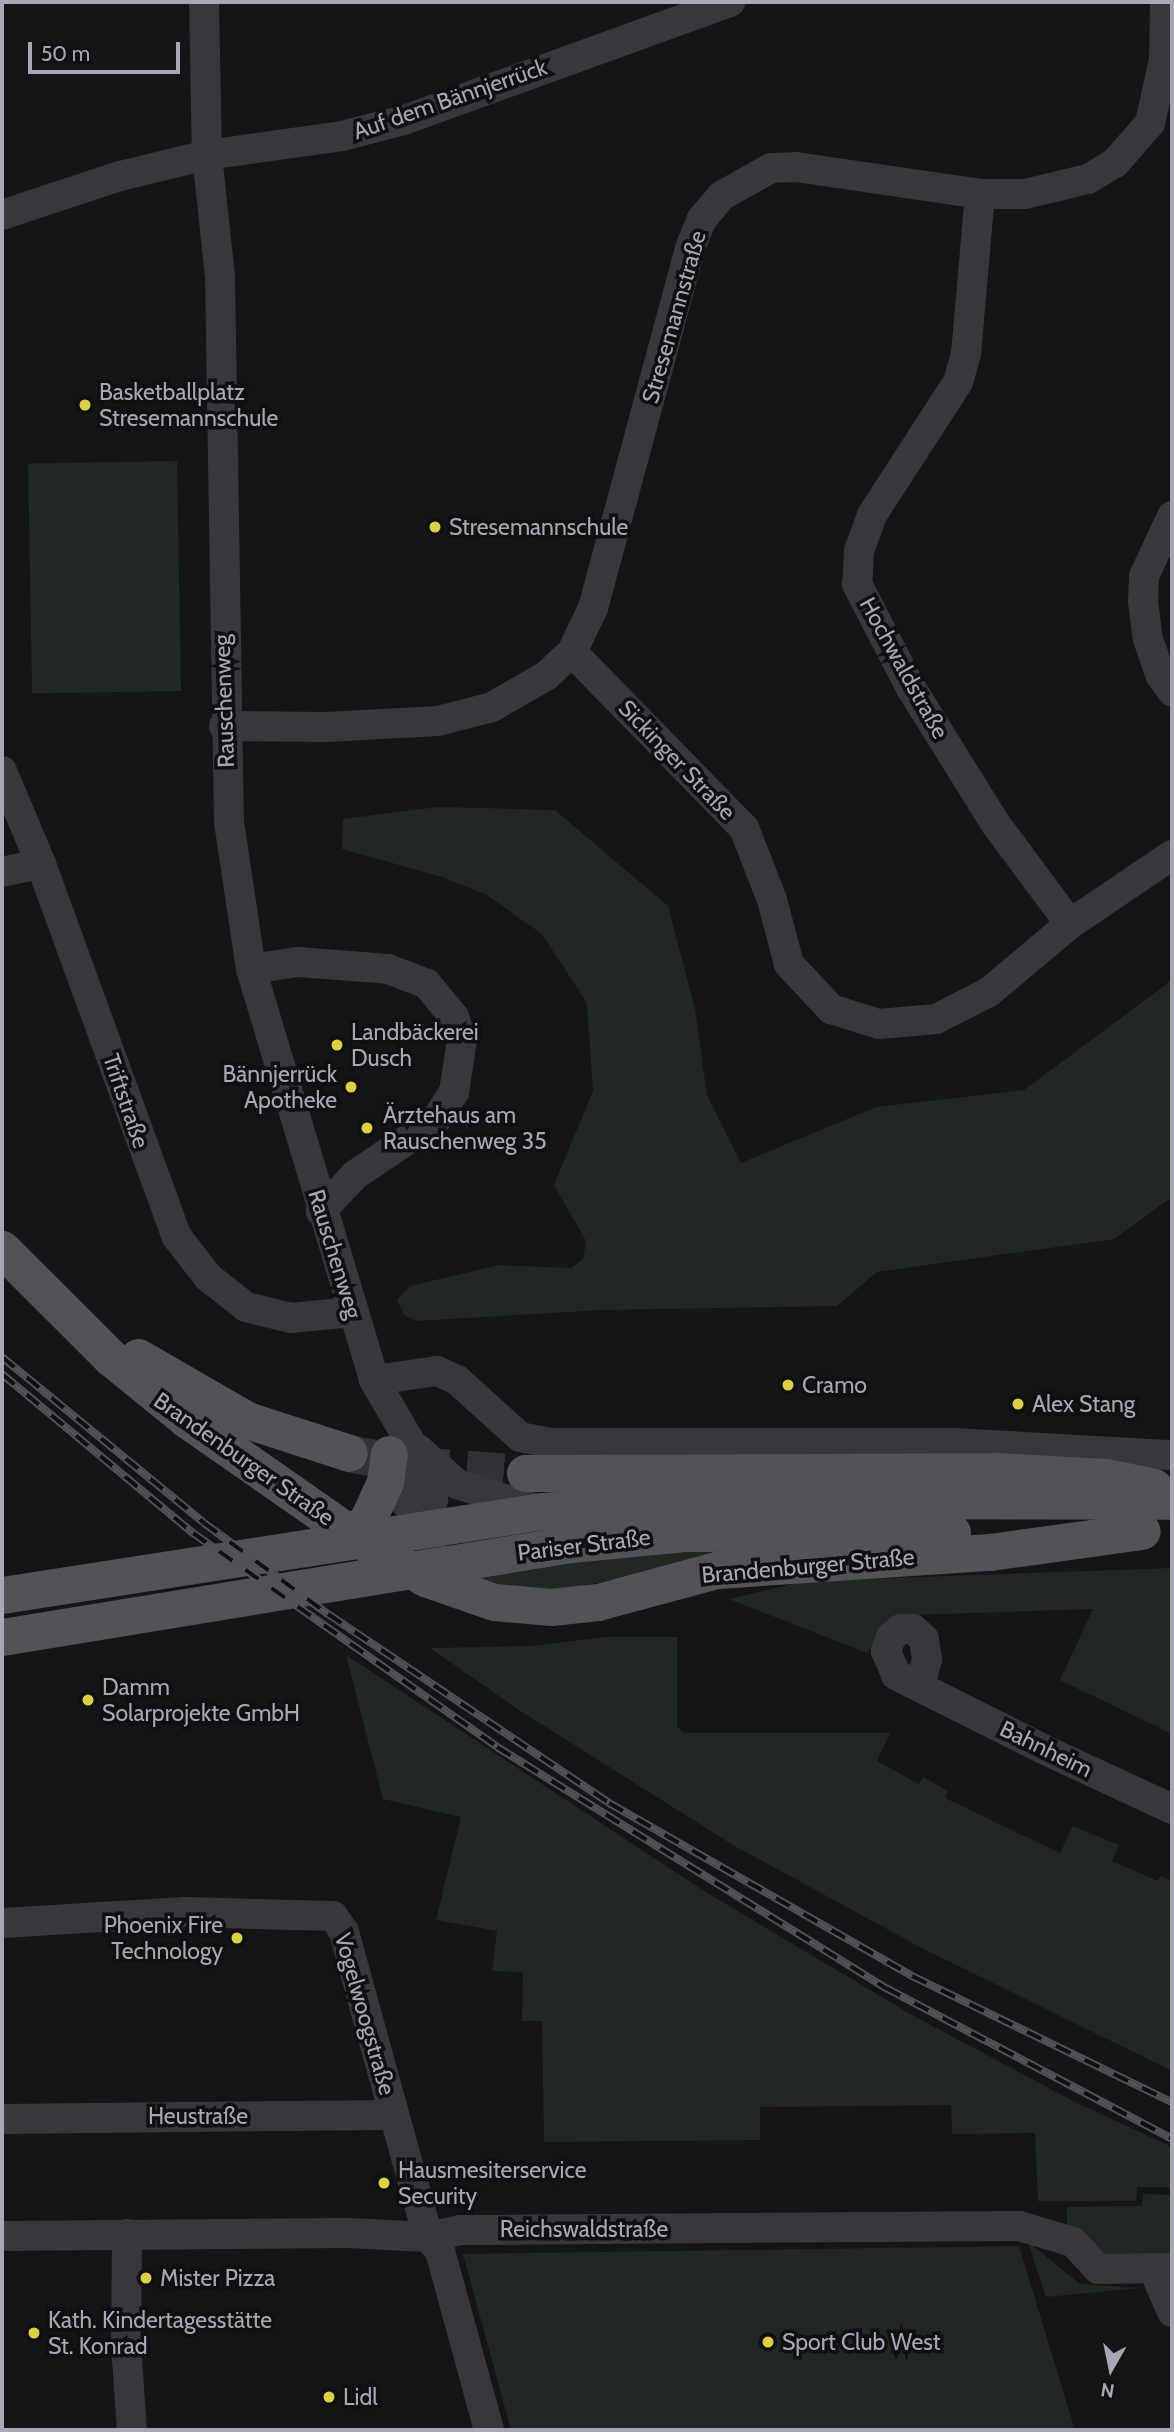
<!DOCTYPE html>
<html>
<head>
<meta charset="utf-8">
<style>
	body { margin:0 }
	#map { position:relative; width:1174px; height:2432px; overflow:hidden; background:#151416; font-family:Cabin,sans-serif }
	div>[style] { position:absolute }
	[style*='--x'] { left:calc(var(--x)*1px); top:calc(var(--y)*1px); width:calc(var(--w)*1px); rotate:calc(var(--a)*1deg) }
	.green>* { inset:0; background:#212824; transform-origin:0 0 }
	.major-tunnel>* { height:37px; margin-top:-18.5px; transform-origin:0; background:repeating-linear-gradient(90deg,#323236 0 37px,transparent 0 55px) }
	.minor>* { height:30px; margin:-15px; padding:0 15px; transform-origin:15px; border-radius:15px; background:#38383c }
	.major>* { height:37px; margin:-18.5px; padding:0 18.5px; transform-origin:18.5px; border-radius:18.5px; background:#535259 }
	.rail>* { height:8px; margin-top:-4px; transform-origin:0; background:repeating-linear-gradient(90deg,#100f11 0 16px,#515157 0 32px); box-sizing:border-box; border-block:2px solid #515157 }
	.dots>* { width:19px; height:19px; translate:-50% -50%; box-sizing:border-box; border:4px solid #100f11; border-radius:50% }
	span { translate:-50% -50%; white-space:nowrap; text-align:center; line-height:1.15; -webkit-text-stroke:7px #100f11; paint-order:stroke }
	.street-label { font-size:23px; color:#a8a8b5 }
	.poi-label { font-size:23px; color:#a8a8b5 }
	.left { translate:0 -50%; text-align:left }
	.right { translate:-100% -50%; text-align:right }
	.frame { position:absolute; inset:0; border:4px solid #a8a8b5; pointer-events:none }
	.north { position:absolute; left:1076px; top:2334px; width:70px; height:70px; -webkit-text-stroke:5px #100f11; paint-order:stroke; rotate:189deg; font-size:19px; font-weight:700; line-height:28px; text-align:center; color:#a8a8b5 }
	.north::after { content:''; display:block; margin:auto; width:24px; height:32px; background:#a8a8b5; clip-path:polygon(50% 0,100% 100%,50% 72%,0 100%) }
	.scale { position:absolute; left:28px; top:42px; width:152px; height:32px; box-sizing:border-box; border:4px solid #a8a8b5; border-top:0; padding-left:9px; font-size:21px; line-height:24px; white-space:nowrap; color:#a8a8b5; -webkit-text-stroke:5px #100f11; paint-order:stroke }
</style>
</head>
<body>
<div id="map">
	<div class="green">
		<div style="left:177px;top:461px;width:230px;height:149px;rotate:89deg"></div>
		<div style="clip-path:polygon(438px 807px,555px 810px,668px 906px,695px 1009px,707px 1095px,741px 1163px,876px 1107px,1024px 1090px,1172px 980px,1172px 1197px,1114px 1239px,877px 1272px,837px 1306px,602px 1310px,416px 1321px,404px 1315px,397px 1300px,410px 1286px,499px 1265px,571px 1268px,583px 1259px,586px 1241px,554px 1185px,593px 1091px,587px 1003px,542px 934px,487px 895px,442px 877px,342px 849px,343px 819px)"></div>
		<div style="clip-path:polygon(763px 1547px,533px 1597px,451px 1575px,607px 1552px)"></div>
		<div style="clip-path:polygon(1172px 1568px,1172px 1734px,1060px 1680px,1093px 1609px,912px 1615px,885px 1624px,867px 1653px,729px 1599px,806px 1581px)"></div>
		<div style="clip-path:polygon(607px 1637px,677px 1637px,677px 1727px,684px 1733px,890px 1733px,877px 1761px,919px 1784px,923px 1777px,948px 1791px,945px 1798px,1060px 1853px,1073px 1826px,1119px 1845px,1112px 1861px,1158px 1881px,1161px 1876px,1172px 1881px,1172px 2071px,920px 1947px,733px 1845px,522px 1712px,430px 1648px,531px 1646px)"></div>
		<div style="clip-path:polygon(346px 1655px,701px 1889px,912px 2015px,1073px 2101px,1172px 2147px,1172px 2187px,1137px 2187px,1136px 2201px,1038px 2201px,1035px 2133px,952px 2134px,951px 2105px,760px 2107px,760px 2140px,544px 2142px,542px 2021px,522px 2021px,523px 1972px,492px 1971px,497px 1931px,436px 1920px,461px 1817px,383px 1799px)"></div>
		<div style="clip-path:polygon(1143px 2194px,1172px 2195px,1172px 2259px,1101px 2260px,1067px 2225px,1067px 2207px,1142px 2206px)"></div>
		<div style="clip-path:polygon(1028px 2242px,1080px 2284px,1140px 2288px,1046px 2297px)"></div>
		<div style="clip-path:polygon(1019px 2246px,1075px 2430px,511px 2430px,463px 2254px)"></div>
	</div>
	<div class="major-tunnel">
		<div style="--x:349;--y:1453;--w:64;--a:10.8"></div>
		<div style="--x:412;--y:1465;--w:113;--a:4"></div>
	</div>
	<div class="minor">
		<div style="--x:204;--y:2;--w:153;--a:88.9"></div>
		<div style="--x:207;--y:155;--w:122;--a:83.9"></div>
		<div style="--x:220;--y:276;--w:546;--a:89.06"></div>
		<div style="--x:229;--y:822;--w:149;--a:81.5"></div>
		<div style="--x:251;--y:969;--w:429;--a:73.3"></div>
		<div style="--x:374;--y:1380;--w:69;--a:59.7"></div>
		<div style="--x:409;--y:1440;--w:64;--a:67.9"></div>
		<div style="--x:433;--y:1499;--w:29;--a:102"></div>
		<div style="--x:427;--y:1527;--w:40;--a:78"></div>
		<div style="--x:980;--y:194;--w:160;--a:95"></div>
		<div style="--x:966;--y:353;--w:30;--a:105"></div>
		<div style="--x:958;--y:382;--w:158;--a:122.9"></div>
		<div style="--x:872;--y:515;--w:38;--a:110"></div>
		<div style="--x:859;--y:551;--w:33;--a:93"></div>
		<div style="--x:857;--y:584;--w:117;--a:62.6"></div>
		<div style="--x:911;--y:688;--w:159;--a:58.1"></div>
		<div style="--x:995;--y:823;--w:126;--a:53.4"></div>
		<div style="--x:2;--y:215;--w:124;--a:-18.3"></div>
		<div style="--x:120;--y:176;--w:89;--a:-13.6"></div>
		<div style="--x:207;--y:155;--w:136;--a:-8"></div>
		<div style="--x:342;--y:136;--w:64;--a:-14.5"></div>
		<div style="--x:404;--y:120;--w:347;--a:-19.9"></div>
		<div style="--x:1172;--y:516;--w:66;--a:115"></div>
		<div style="--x:1144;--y:576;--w:25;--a:92"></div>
		<div style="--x:1143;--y:601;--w:38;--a:83"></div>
		<div style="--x:1148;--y:639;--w:39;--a:71"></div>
		<div style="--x:1161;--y:676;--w:19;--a:54"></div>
		<div style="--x:572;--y:652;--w:246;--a:45.7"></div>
		<div style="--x:744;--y:828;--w:77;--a:68.7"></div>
		<div style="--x:772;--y:900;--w:66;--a:75.1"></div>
		<div style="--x:789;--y:964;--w:62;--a:47"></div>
		<div style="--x:831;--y:1009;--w:50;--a:17.4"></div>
		<div style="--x:879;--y:1024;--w:57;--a:-5"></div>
		<div style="--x:936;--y:1019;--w:59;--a:-27"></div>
		<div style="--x:989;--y:992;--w:106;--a:-40"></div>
		<div style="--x:1070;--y:924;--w:123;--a:-34.1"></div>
		<div style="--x:224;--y:726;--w:102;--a:0.6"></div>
		<div style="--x:326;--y:727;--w:112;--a:-3.1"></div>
		<div style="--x:438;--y:721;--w:56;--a:-14.5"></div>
		<div style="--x:492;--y:707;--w:62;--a:-29.9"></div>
		<div style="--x:546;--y:676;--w:35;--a:-43"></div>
		<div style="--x:572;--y:652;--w:49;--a:-64.5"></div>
		<div style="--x:593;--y:608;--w:373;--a:-74.9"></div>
		<div style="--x:690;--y:248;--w:31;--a:-68"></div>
		<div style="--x:702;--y:219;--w:30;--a:-50"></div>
		<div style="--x:721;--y:196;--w:57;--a:-29.2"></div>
		<div style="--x:771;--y:168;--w:25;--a:-2"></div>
		<div style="--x:796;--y:167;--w:186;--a:8.3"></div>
		<div style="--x:980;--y:194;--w:45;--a:0"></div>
		<div style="--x:1025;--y:194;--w:65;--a:-13.4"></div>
		<div style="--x:1088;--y:179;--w:31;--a:-31"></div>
		<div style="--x:1115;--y:163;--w:53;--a:-48.8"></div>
		<div style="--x:1150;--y:123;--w:65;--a:-77.5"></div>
		<div style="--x:1164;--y:60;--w:58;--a:-89"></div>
		<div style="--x:2;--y:771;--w:101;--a:67.2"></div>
		<div style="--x:41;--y:864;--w:397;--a:70"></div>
		<div style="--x:177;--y:1237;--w:51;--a:52.2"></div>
		<div style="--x:208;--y:1277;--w:48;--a:38.3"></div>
		<div style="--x:246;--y:1307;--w:46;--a:13.7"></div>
		<div style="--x:291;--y:1318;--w:61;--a:-5.6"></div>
		<div style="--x:2;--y:872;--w:40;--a:-12"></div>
		<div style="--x:251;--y:969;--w:48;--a:-8.5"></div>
		<div style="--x:298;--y:962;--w:90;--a:4.4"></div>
		<div style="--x:388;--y:969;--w:42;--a:21"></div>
		<div style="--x:427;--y:984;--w:43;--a:50.7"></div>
		<div style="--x:454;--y:1017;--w:24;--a:71"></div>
		<div style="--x:462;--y:1040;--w:53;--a:98.7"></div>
		<div style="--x:454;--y:1092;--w:35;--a:123"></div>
		<div style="--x:435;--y:1121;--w:97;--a:146"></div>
		<div style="--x:355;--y:1175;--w:50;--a:133.4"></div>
		<div style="--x:374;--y:1380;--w:64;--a:-8.1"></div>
		<div style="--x:437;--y:1371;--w:22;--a:24"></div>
		<div style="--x:457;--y:1380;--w:85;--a:42.1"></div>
		<div style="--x:520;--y:1437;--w:31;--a:11"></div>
		<div style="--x:550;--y:1443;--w:405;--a:0"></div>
		<div style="--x:955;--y:1443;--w:217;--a:3.2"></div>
		<div style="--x:418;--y:1449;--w:52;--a:41.9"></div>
		<div style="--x:457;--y:1484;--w:87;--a:17.4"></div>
		<div style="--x:388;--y:1452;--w:54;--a:70.6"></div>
		<div style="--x:406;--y:1503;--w:32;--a:49"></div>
		<div style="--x:920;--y:1687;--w:29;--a:-76"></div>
		<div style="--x:927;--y:1659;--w:20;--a:-99"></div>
		<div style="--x:924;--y:1639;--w:15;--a:-138"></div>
		<div style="--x:913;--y:1629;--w:12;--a:180"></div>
		<div style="--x:901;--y:1629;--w:13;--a:141"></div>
		<div style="--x:891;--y:1637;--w:15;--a:110"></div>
		<div style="--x:886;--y:1651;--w:26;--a:67"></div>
		<div style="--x:896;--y:1675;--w:165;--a:26.7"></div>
		<div style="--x:1043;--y:1749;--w:142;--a:24.9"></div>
		<div style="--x:2;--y:1923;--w:184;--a:-3.4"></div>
		<div style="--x:186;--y:1912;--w:147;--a:1.6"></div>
		<div style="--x:333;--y:1916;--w:19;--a:55"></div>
		<div style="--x:344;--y:1932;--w:316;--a:74.6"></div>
		<div style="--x:428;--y:2237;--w:18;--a:49"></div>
		<div style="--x:440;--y:2251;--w:186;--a:74.7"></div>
		<div style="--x:2;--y:2119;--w:392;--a:-0.6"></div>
		<div style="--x:127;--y:2234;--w:111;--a:90.5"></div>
		<div style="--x:126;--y:2345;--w:85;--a:86"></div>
		<div style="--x:2;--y:2236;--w:346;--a:-0.5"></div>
		<div style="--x:348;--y:2233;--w:80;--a:2.9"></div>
		<div style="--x:428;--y:2237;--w:33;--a:-12"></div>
		<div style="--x:460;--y:2230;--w:559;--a:-0.41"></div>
		<div style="--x:1019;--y:2226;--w:56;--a:16.5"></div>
		<div style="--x:1073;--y:2242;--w:37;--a:47"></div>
		<div style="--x:1098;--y:2269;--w:74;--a:-0.8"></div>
		<div style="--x:1153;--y:2268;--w:48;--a:66.6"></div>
	</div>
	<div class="major">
		<div style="--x:2;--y:1249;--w:154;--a:45"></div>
		<div style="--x:111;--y:1358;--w:97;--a:39.1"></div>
		<div style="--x:186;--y:1419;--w:203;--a:34.9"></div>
		<div style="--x:352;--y:1535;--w:85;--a:30.5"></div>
		<div style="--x:425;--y:1578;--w:73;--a:19.2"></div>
		<div style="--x:494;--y:1602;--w:57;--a:5"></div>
		<div style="--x:551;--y:1607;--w:47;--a:-6.1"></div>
		<div style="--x:598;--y:1602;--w:123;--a:-15.1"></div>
		<div style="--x:717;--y:1570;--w:274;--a:-3.8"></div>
		<div style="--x:990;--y:1552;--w:153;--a:-7.9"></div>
		<div style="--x:138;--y:1357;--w:126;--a:30"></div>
		<div style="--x:247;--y:1420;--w:107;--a:17.9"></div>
		<div style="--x:525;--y:1473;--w:470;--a:-0.2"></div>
		<div style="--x:995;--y:1471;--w:110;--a:3.1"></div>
		<div style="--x:1105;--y:1477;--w:50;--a:11.5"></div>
		<div style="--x:341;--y:1542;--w:33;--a:-39"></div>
		<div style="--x:367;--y:1521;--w:43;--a:-65.2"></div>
		<div style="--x:385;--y:1482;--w:28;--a:-82"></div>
		<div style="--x:2;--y:1595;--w:547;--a:-8.83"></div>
		<div style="--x:543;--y:1511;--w:139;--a:-4.5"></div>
		<div style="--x:682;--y:1500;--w:490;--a:0.1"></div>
		<div style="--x:2;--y:1637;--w:576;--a:-9.3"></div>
		<div style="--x:570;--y:1544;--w:115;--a:-5.5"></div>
		<div style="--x:684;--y:1533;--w:268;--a:-0.2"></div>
	</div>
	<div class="rail">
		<div style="--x:2;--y:1357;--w:261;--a:39.4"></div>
		<div style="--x:204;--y:1523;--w:154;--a:36.3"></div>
		<div style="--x:328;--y:1614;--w:339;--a:33.9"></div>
		<div style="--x:609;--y:1803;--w:349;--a:29.7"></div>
		<div style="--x:912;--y:1976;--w:289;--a:25.9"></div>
		<div style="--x:2;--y:1374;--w:249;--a:39.8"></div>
		<div style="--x:193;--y:1533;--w:372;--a:35.1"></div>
		<div style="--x:497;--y:1747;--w:458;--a:31.8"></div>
		<div style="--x:886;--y:1988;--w:323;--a:27.8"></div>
	</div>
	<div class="dots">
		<div style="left:85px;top:405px;background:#dcd146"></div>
		<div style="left:435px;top:527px;background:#dcd146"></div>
		<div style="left:337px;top:1045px;background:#dcd146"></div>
		<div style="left:351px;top:1087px;background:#dcd146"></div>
		<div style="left:367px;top:1128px;background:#dcd146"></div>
		<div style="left:788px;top:1385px;background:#dcd146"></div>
		<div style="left:1018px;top:1404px;background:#dcd146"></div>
		<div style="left:88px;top:1700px;background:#dcd146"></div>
		<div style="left:237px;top:1938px;background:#dcd146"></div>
		<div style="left:384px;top:2183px;background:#dcd146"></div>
		<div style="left:146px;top:2278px;background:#dcd146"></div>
		<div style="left:34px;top:2333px;background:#dcd146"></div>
		<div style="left:768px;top:2342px;background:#dcd146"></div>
		<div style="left:329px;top:2397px;background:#dcd146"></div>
	</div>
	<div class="street-label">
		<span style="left:450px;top:99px;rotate:-19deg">Auf dem Bännjerrück</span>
		<span style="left:674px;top:317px;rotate:-74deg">Stresemannstraße</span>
		<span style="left:904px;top:668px;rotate:61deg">Hochwaldstraße</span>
		<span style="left:224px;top:701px;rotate:-92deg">Rauschenweg</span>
		<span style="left:677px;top:760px;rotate:46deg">Sickinger Straße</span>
		<span style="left:126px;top:1101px;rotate:71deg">Triftstraße</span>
		<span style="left:335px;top:1254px;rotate:73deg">Rauschenweg</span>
		<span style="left:244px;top:1459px;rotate:35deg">Brandenburger Straße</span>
		<span style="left:584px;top:1545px;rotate:-7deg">Pariser Straße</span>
		<span style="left:808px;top:1566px;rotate:-5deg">Brandenburger Straße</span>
		<span style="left:1046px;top:1749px;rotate:26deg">Bahnheim</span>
		<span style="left:365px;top:2014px;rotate:74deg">Vogelwoogstraße</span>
		<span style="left:198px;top:2116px">Heustraße</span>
		<span style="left:584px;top:2229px">Reichswaldstraße</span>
	</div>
	<div class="poi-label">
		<span class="left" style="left:99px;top:405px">Basketballplatz<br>Stresemannschule</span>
		<span class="left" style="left:449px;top:527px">Stresemannschule</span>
		<span class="left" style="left:351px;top:1045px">Landbäckerei<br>Dusch</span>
		<span class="right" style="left:337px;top:1087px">Bännjerrück<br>Apotheke</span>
		<span class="left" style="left:383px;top:1128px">Ärztehaus am<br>Rauschenweg 35</span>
		<span class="left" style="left:802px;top:1385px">Cramo</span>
		<span class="left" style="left:1032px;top:1404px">Alex Stang</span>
		<span class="left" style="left:102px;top:1700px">Damm<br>Solarprojekte GmbH</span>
		<span class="right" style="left:223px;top:1938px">Phoenix Fire<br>Technology</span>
		<span class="left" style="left:398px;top:2183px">Hausmesiterservice<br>Security</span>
		<span class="left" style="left:160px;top:2278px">Mister Pizza</span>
		<span class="left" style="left:48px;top:2333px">Kath. Kindertagesstätte<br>St. Konrad</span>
		<span class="left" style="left:782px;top:2342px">Sport Club West</span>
		<span class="left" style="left:343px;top:2397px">Lidl</span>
	</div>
	<div class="frame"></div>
	<div class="north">N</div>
	<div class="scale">50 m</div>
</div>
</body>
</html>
